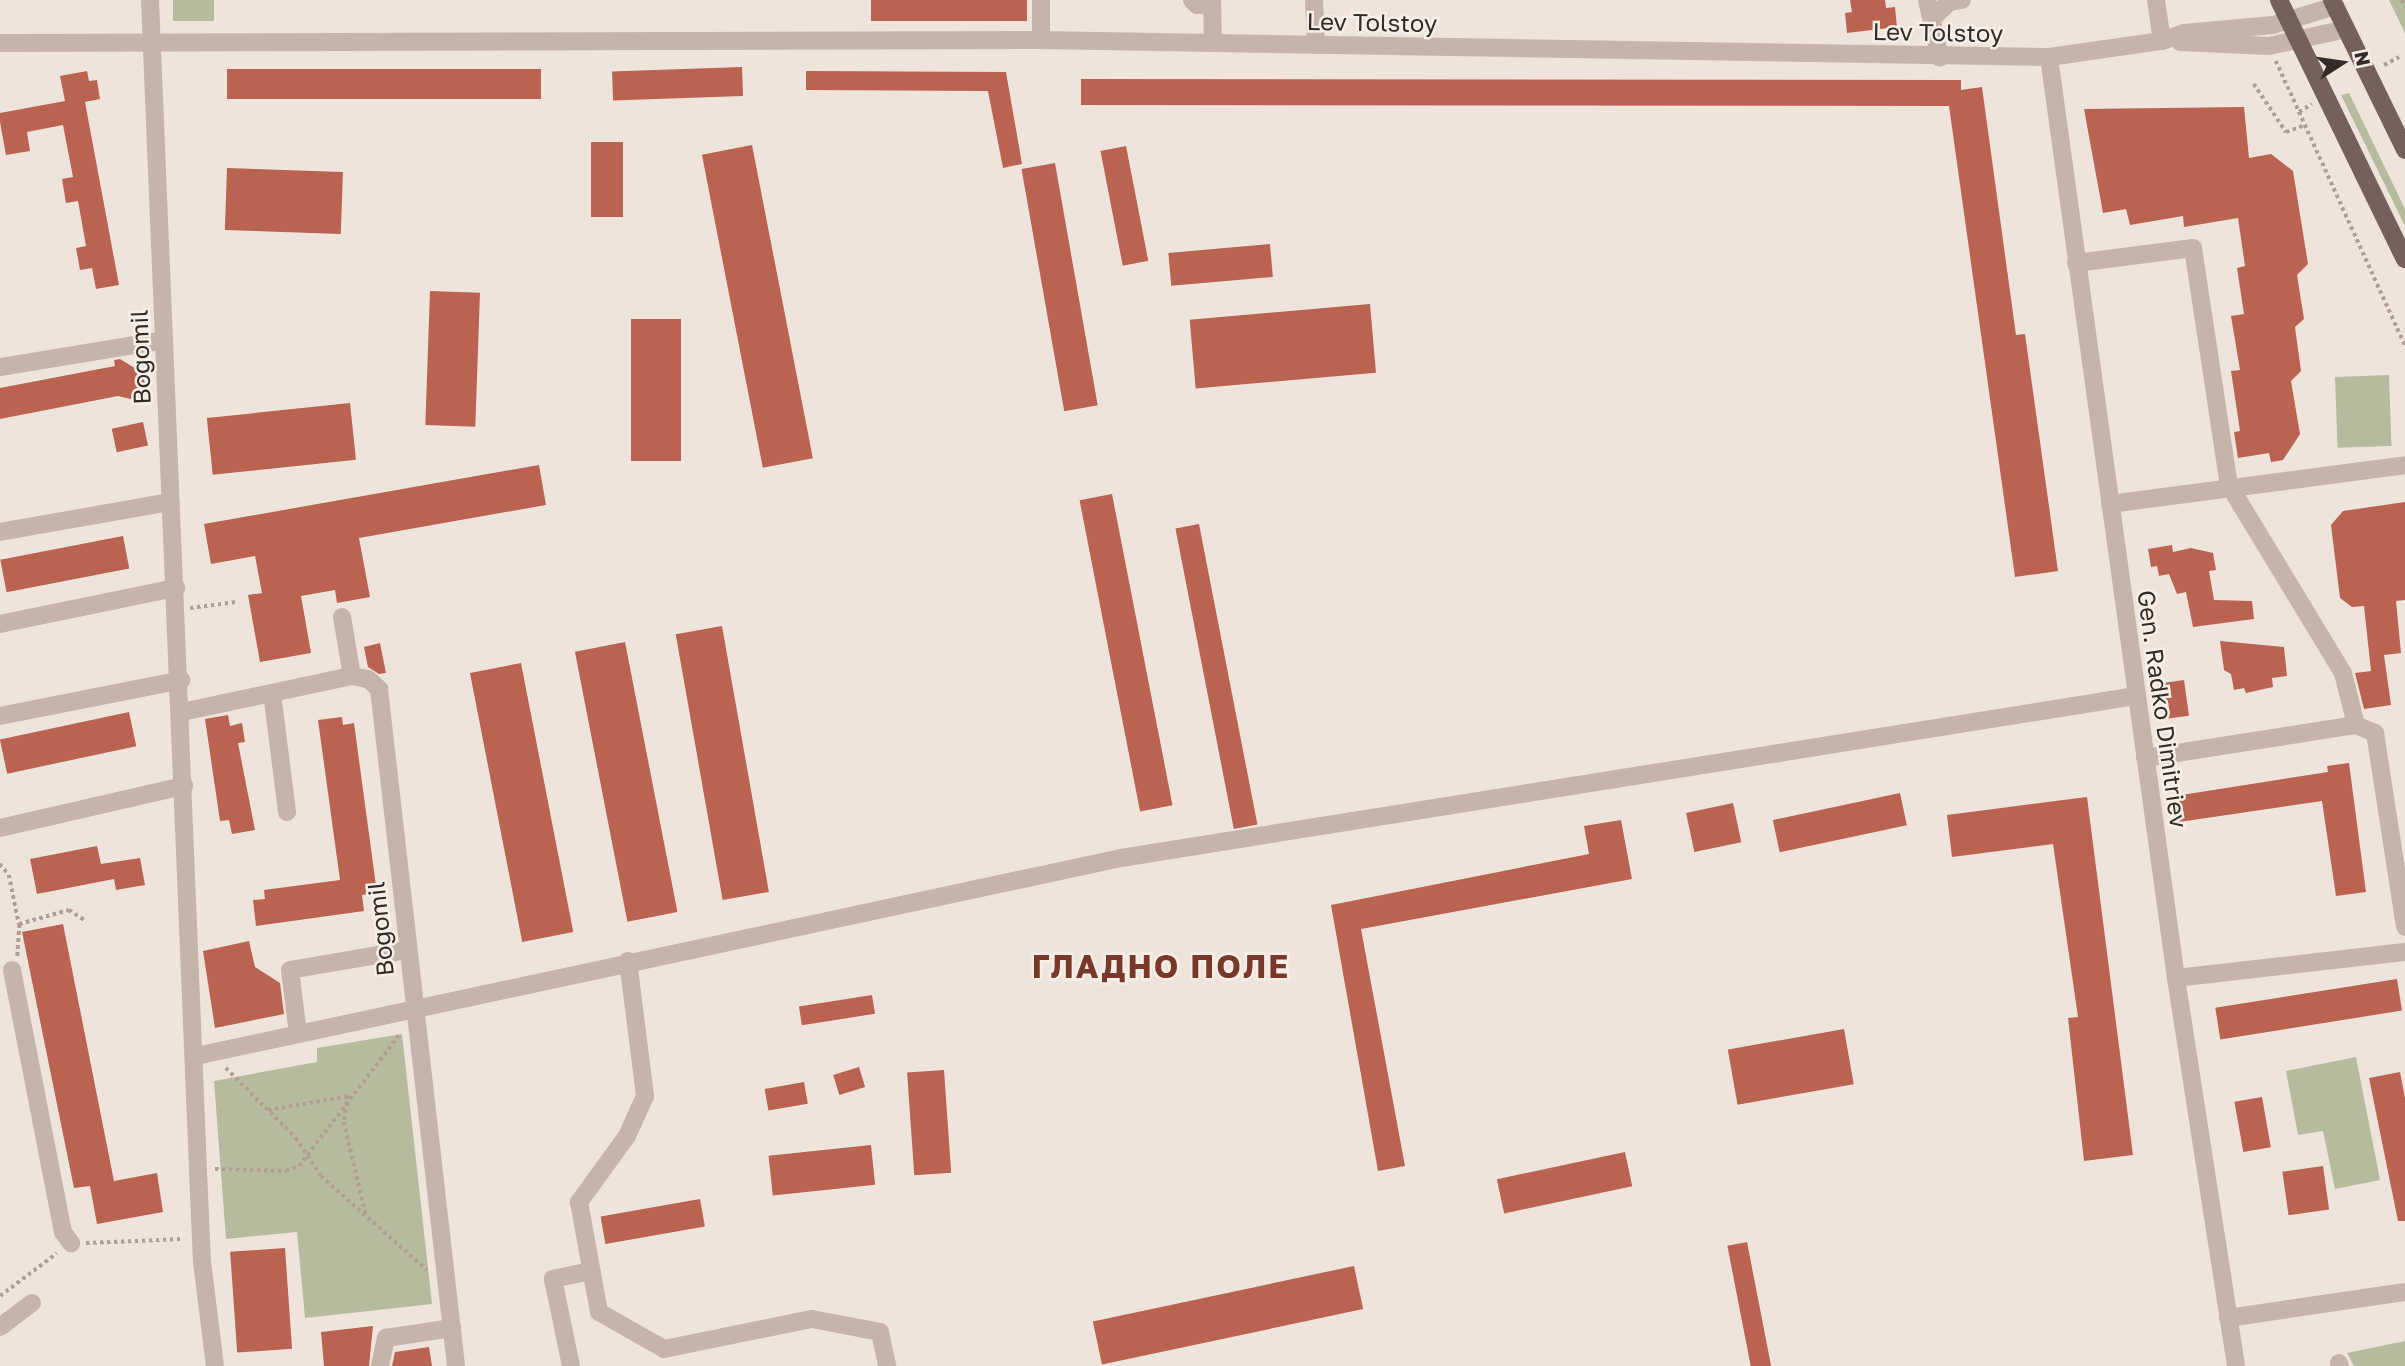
<!DOCTYPE html>
<html>
<head>
<meta charset="utf-8">
<style>
	body { margin:0 }
	#map { position:relative; width:2405px; height:1366px; overflow:hidden; background:#efe4dc; font-family:"Golos Text",sans-serif }
	div>[style] { position:absolute }
	[style*='--x'] { left:calc(var(--x)*1px); top:calc(var(--y)*1px); width:calc(var(--w)*1px); rotate:calc(var(--a)*1deg) }
	.green>* { inset:0; background:#b4bc9d; transform-origin:0 0 }
	.building>* { inset:0; background:#b96350; transform-origin:0 0 }
	.path>* { height:3.5px; margin-top:-1.75px; transform-origin:0; background:repeating-linear-gradient(90deg,#b19e93 0 3.5px,transparent 0 7px) }
	.minor>* { height:18px; margin:-9px; padding:0 9px; transform-origin:9px; border-radius:9px; background:#c5b4a9 }
	.major>* { height:18px; margin:-9px; padding:0 9px; transform-origin:9px; border-radius:9px; background:#74615b }
	span { translate:-50% -50%; white-space:nowrap; text-align:center; line-height:1.15; -webkit-text-stroke:5px #f7efe7; paint-order:stroke }
	.street-label { font-size:24px; color:#332b28 }
	.district-label { font-size:32px; color:#7a382a; font-weight:700; letter-spacing:2px }
	.north { position:absolute; left:2307px; top:28px; width:70px; height:70px; -webkit-text-stroke:5px #f7efe7; paint-order:stroke; rotate:78deg; font-size:19px; font-weight:700; line-height:28px; text-align:center; color:#332b28 }
	.north::after { content:''; display:block; margin:auto; width:24px; height:32px; background:#332b28; clip-path:polygon(50% 0,100% 100%,50% 72%,0 100%) }
</style>
</head>
<body>
<div id="map">
	<div class="green">
		<div style="left:173px;top:0;width:41px;height:21px"></div>
		<div style="clip-path:polygon(2389px 0,2405px 0,2405px 33px)"></div>
		<div style="clip-path:polygon(2349px 93px,2405px 209px,2405px 226px,2341px 95px)"></div>
		<div style="left:2389px;top:375px;width:71px;height:54px;rotate:88deg"></div>
		<div style="clip-path:polygon(402px 1034px,432px 1304px,305px 1318px,297px 1232px,226px 1239px,214px 1081px,317px 1062px,317px 1048px)"></div>
		<div style="clip-path:polygon(2356px 1057px,2380px 1180px,2335px 1189px,2323px 1131px,2298px 1135px,2286px 1071px)"></div>
		<div style="clip-path:polygon(2405px 1341px,2405px 1366px,2354px 1366px,2347px 1353px)"></div>
	</div>
	<div class="building">
		<div style="left:871px;top:0;width:156px;height:21px"></div>
		<div style="clip-path:polygon(1850px 0,1885px 0,1886px 8px,1895px 7px,1897px 27px,1847px 33px,1845px 13px,1852px 12px)"></div>
		<div style="left:742px;top:67px;width:29px;height:130px;rotate:88deg"></div>
		<div style="left:227px;top:69px;width:314px;height:30px"></div>
		<div style="clip-path:polygon(87px 71px,89px 81px,97px 80px,100px 99px,85px 102px,119px 285px,96px 289px,92px 268px,80px 270px,76px 248px,86px 246px,78px 201px,66px 203px,62px 179px,73px 177px,63px 125px,27px 132px,30px 151px,6px 155px,0 122px,0 113px,65px 101px,60px 76px)"></div>
		<div style="clip-path:polygon(806px 71px,1006px 72px,1022px 164px,1003px 168px,988px 91px,806px 90px)"></div>
		<div style="clip-path:polygon(1081px 79px,1961px 80px,1961px 90px,1982px 87px,2016px 335px,2025px 334px,2058px 571px,2015px 577px,1949px 106px,1081px 105px)"></div>
		<div style="clip-path:polygon(2244px 107px,2249px 158px,2271px 154px,2293px 171px,2308px 264px,2297px 275px,2304px 319px,2295px 327px,2301px 371px,2291px 381px,2300px 434px,2283px 460px,2271px 462px,2269px 453px,2238px 458px,2234px 432px,2240px 431px,2231px 371px,2240px 370px,2231px 316px,2244px 314px,2237px 268px,2245px 266px,2238px 218px,2184px 227px,2183px 216px,2130px 225px,2126px 209px,2103px 213px,2084px 109px)"></div>
		<div style="left:591px;top:142px;width:32px;height:75px"></div>
		<div style="left:752px;top:145px;width:319px;height:51px;rotate:79deg"></div>
		<div style="left:1126px;top:146px;width:117px;height:26px;rotate:79deg"></div>
		<div style="left:1055px;top:163px;width:246px;height:34px;rotate:80deg"></div>
		<div style="left:227px;top:168px;width:116px;height:62px;rotate:2deg"></div>
		<div style="left:1270px;top:244px;width:33px;height:102px;rotate:85deg"></div>
		<div style="left:430px;top:291px;width:50px;height:134px;rotate:2deg"></div>
		<div style="left:1370px;top:304px;width:69px;height:181px;rotate:85deg"></div>
		<div style="left:631px;top:319px;width:50px;height:142px"></div>
		<div style="clip-path:polygon(120px 359px,141px 372px,145px 383px,139px 401px,118px 396px,0 419px,0 388px,115px 366px,114px 360px)"></div>
		<div style="left:350px;top:403px;width:57px;height:144px;rotate:84deg"></div>
		<div style="left:143px;top:422px;width:24px;height:32px;rotate:78deg"></div>
		<div style="clip-path:polygon(539px 465px,546px 505px,359px 538px,370px 597px,337px 603px,335px 590px,301px 596px,311px 653px,260px 662px,248px 595px,262px 593px,255px 556px,211px 564px,204px 524px)"></div>
		<div style="left:1112px;top:494px;width:317px;height:33px;rotate:79deg"></div>
		<div style="clip-path:polygon(2405px 502px,2405px 600px,2396px 601px,2401px 653px,2384px 655px,2391px 705px,2364px 709px,2355px 673px,2371px 671px,2364px 606px,2352px 607px,2340px 598px,2331px 525px,2343px 511px)"></div>
		<div style="left:1199px;top:524px;width:306px;height:24px;rotate:79deg"></div>
		<div style="left:123px;top:536px;width:33px;height:125px;rotate:79deg"></div>
		<div style="clip-path:polygon(2172px 545px,2173px 552px,2191px 548px,2213px 553px,2216px 570px,2209px 571px,2214px 600px,2252px 601px,2254px 619px,2193px 627px,2186px 592px,2177px 594px,2169px 574px,2159px 576px,2157px 566px,2151px 567px,2148px 549px)"></div>
		<div style="left:722px;top:626px;width:270px;height:47px;rotate:80deg"></div>
		<div style="clip-path:polygon(2220px 641px,2284px 647px,2287px 676px,2272px 678px,2273px 687px,2246px 693px,2244px 688px,2234px 690px,2231px 674px,2224px 670px)"></div>
		<div style="left:625px;top:642px;width:275px;height:51px;rotate:79deg"></div>
		<div style="clip-path:polygon(380px 643px,386px 673px,379px 674px,368px 667px,364px 647px)"></div>
		<div style="left:521px;top:663px;width:274px;height:52px;rotate:79deg"></div>
		<div style="left:2184px;top:680px;width:36px;height:21px;rotate:82deg"></div>
		<div style="left:129px;top:712px;width:35px;height:132px;rotate:78deg"></div>
		<div style="clip-path:polygon(228px 715px,230px 726px,242px 723px,245px 742px,238px 743px,255px 830px,232px 834px,229px 820px,220px 821px,205px 719px)"></div>
		<div style="clip-path:polygon(342px 717px,343px 725px,354px 723px,377px 893px,362px 895px,364px 911px,256px 926px,253px 900px,265px 899px,264px 890px,340px 880px,318px 720px)"></div>
		<div style="clip-path:polygon(2349px 763px,2366px 892px,2336px 896px,2322px 801px,2179px 822px,2175px 796px,2328px 772px,2327px 766px)"></div>
		<div style="left:1900px;top:793px;width:33px;height:130px;rotate:78deg"></div>
		<div style="clip-path:polygon(2087px 797px,2133px 1155px,2084px 1161px,2068px 1018px,2078px 1017px,2053px 844px,1952px 857px,1947px 815px)"></div>
		<div style="left:1733px;top:803px;width:40px;height:48px;rotate:78deg"></div>
		<div style="clip-path:polygon(1621px 820px,1632px 879px,1361px 929px,1405px 1166px,1378px 1171px,1331px 905px,1589px 854px,1584px 826px)"></div>
		<div style="clip-path:polygon(97px 846px,101px 864px,140px 858px,145px 885px,116px 890px,114px 879px,37px 894px,30px 859px)"></div>
		<div style="clip-path:polygon(63px 924px,114px 1181px,157px 1173px,163px 1212px,97px 1224px,90px 1186px,74px 1188px,22px 932px)"></div>
		<div style="clip-path:polygon(249px 941px,255px 967px,280px 983px,284px 1014px,215px 1028px,203px 951px)"></div>
		<div style="left:2397px;top:979px;width:32px;height:184px;rotate:81deg"></div>
		<div style="left:872px;top:995px;width:19px;height:74px;rotate:81deg"></div>
		<div style="left:1844px;top:1029px;width:56px;height:118px;rotate:80deg"></div>
		<div style="left:859px;top:1067px;width:21px;height:27px;rotate:73deg"></div>
		<div style="left:944px;top:1070px;width:103px;height:37px;rotate:86deg"></div>
		<div style="clip-path:polygon(2400px 1072px,2405px 1098px,2405px 1221px,2398px 1221px,2369px 1078px)"></div>
		<div style="left:804px;top:1082px;width:22px;height:40px;rotate:80deg"></div>
		<div style="left:2262px;top:1097px;width:51px;height:28px;rotate:80deg"></div>
		<div style="left:871px;top:1145px;width:40px;height:103px;rotate:84deg"></div>
		<div style="left:1625px;top:1152px;width:35px;height:131px;rotate:78deg"></div>
		<div style="left:2323px;top:1166px;width:44px;height:41px;rotate:82deg"></div>
		<div style="left:700px;top:1199px;width:28px;height:101px;rotate:80deg"></div>
		<div style="left:1747px;top:1242px;width:126px;height:20px;rotate:79deg"></div>
		<div style="left:285px;top:1248px;width:101px;height:55px;rotate:86deg"></div>
		<div style="left:1354px;top:1266px;width:44px;height:267px;rotate:78deg"></div>
		<div style="clip-path:polygon(373px 1326px,369px 1366px,324px 1366px,321px 1332px)"></div>
		<div style="clip-path:polygon(429px 1347px,432px 1366px,392px 1366px,395px 1352px)"></div>
	</div>
	<div class="path">
		<div style="--x:2402;--y:0;--w:8;--a:67"></div>
		<div style="--x:2276;--y:61;--w:313;--a:65.6"></div>
		<div style="--x:2384;--y:65;--w:17;--a:-28"></div>
		<div style="--x:2254;--y:84;--w:58;--a:56.3"></div>
		<div style="--x:2286;--y:132;--w:20;--a:-20"></div>
		<div style="--x:2299;--y:112;--w:15;--a:-32"></div>
		<div style="--x:190;--y:608;--w:47;--a:-7.3"></div>
		<div style="--x:0;--y:864;--w:14;--a:51"></div>
		<div style="--x:9;--y:875;--w:50;--a:78.5"></div>
		<div style="--x:19;--y:924;--w:52;--a:-15.6"></div>
		<div style="--x:69;--y:910;--w:20;--a:33"></div>
		<div style="--x:17;--y:956;--w:32;--a:-86"></div>
		<div style="--x:226;--y:1068;--w:99;--a:45"></div>
		<div style="--x:296;--y:1138;--w:45;--a:56.7"></div>
		<div style="--x:321;--y:1176;--w:142;--a:41.6"></div>
		<div style="--x:268;--y:1110;--w:82;--a:-9.8"></div>
		<div style="--x:349;--y:1096;--w:26;--a:101"></div>
		<div style="--x:344;--y:1122;--w:97;--a:76.8"></div>
		<div style="--x:215;--y:1169;--w:71;--a:1.6"></div>
		<div style="--x:286;--y:1171;--w:14;--a:-21"></div>
		<div style="--x:299;--y:1166;--w:165;--a:-52.6"></div>
		<div style="--x:86;--y:1243;--w:97;--a:-2.4"></div>
		<div style="--x:0;--y:1296;--w:71;--a:-37"></div>
	</div>
	<div class="minor">
		<div style="--x:150;--y:0;--w:1172;--a:87.65"></div>
		<div style="--x:198;--y:1171;--w:91;--a:87.5"></div>
		<div style="--x:202;--y:1262;--w:105;--a:82.9"></div>
		<div style="--x:1041;--y:0;--w:40;--a:90"></div>
		<div style="--x:1192;--y:0;--w:7;--a:45"></div>
		<div style="--x:1197;--y:5;--w:15;--a:-4"></div>
		<div style="--x:1212;--y:0;--w:43;--a:88.7"></div>
		<div style="--x:1314;--y:0;--w:45;--a:87.5"></div>
		<div style="--x:1927;--y:0;--w:59;--a:77.4"></div>
		<div style="--x:2156;--y:0;--w:41;--a:81.7"></div>
		<div style="--x:1932;--y:19;--w:24;--a:-45"></div>
		<div style="--x:1949;--y:2;--w:13;--a:-9"></div>
		<div style="--x:2180;--y:42;--w:89;--a:2.6"></div>
		<div style="--x:2269;--y:46;--w:79;--a:-12.4"></div>
		<div style="--x:0;--y:43;--w:1041;--a:-0.17"></div>
		<div style="--x:1041;--y:40;--w:1008;--a:0.97"></div>
		<div style="--x:2049;--y:57;--w:114;--a:-8.1"></div>
		<div style="--x:2162;--y:41;--w:23;--a:-20"></div>
		<div style="--x:2184;--y:33;--w:89;--a:-5.1"></div>
		<div style="--x:2273;--y:25;--w:65;--a:-17"></div>
		<div style="--x:2049;--y:57;--w:930;--a:82.15"></div>
		<div style="--x:2176;--y:978;--w:393;--a:81.2"></div>
		<div style="--x:2076;--y:263;--w:118;--a:-7.3"></div>
		<div style="--x:2193;--y:248;--w:240;--a:81.4"></div>
		<div style="--x:2229;--y:485;--w:220;--a:58.8"></div>
		<div style="--x:2343;--y:673;--w:54;--a:76"></div>
		<div style="--x:2356;--y:725;--w:21;--a:23"></div>
		<div style="--x:2375;--y:733;--w:196;--a:81.2"></div>
		<div style="--x:0;--y:367;--w:166;--a:-9.3"></div>
		<div style="--x:2110;--y:504;--w:298;--a:-7.5"></div>
		<div style="--x:0;--y:532;--w:173;--a:-10"></div>
		<div style="--x:342;--y:617;--w:60;--a:80.4"></div>
		<div style="--x:0;--y:624;--w:180;--a:-11.6"></div>
		<div style="--x:272;--y:693;--w:120;--a:82.8"></div>
		<div style="--x:182;--y:712;--w:174;--a:-12"></div>
		<div style="--x:352;--y:676;--w:16;--a:11"></div>
		<div style="--x:368;--y:679;--w:15;--a:42"></div>
		<div style="--x:379;--y:689;--w:681;--a:83.51"></div>
		<div style="--x:0;--y:716;--w:185;--a:-11.2"></div>
		<div style="--x:2145;--y:758;--w:214;--a:-8.9"></div>
		<div style="--x:0;--y:828;--w:189;--a:-12.9"></div>
		<div style="--x:628;--y:961;--w:136;--a:82.8"></div>
		<div style="--x:645;--y:1096;--w:44;--a:114.2"></div>
		<div style="--x:627;--y:1136;--w:82;--a:126"></div>
		<div style="--x:579;--y:1202;--w:112;--a:79.7"></div>
		<div style="--x:599;--y:1312;--w:75;--a:29.6"></div>
		<div style="--x:664;--y:1349;--w:151;--a:-11.5"></div>
		<div style="--x:812;--y:1319;--w:69;--a:10.8"></div>
		<div style="--x:880;--y:1332;--w:35;--a:78"></div>
		<div style="--x:12;--y:970;--w:267;--a:79"></div>
		<div style="--x:63;--y:1232;--w:14;--a:54"></div>
		<div style="--x:2176;--y:978;--w:230;--a:-6.5"></div>
		<div style="--x:298;--y:1034;--w:64;--a:-97.1"></div>
		<div style="--x:290;--y:970;--w:119;--a:-9.7"></div>
		<div style="--x:196;--y:1056;--w:946;--a:-12.08"></div>
		<div style="--x:1121;--y:858;--w:1028;--a:-9.07"></div>
		<div style="--x:2228;--y:1318;--w:179;--a:-8.4"></div>
		<div style="--x:0;--y:1327;--w:40;--a:-37"></div>
		<div style="--x:2339;--y:1363;--w:3;--a:72"></div>
		<div style="--x:380;--y:1366;--w:29;--a:-78"></div>
		<div style="--x:386;--y:1338;--w:67;--a:-8.6"></div>
		<div style="--x:571;--y:1366;--w:89;--a:-101.7"></div>
		<div style="--x:553;--y:1279;--w:39;--a:-12"></div>
	</div>
	<div class="major">
		<div style="--x:2279;--y:0;--w:288;--a:64.1"></div>
		<div style="--x:2332;--y:0;--w:167;--a:64"></div>
	</div>
	<div class="street-label">
		<span style="left:1372px;top:22px;rotate:1deg">Lev Tolstoy</span>
		<span style="left:1938px;top:32px;rotate:1deg">Lev Tolstoy</span>
		<span style="left:140px;top:357px;rotate:-92deg">Bogomil</span>
		<span style="left:2163px;top:709px;rotate:82deg">Gen. Radko Dimitriev</span>
		<span style="left:380px;top:929px;rotate:-96deg">Bogomil</span>
	</div>
	<div class="district-label">
		<span style="left:1161px;top:966px">ГЛАДНО ПОЛЕ</span>
	</div>
	<div class="north">N</div>
</div>
</body>
</html>
